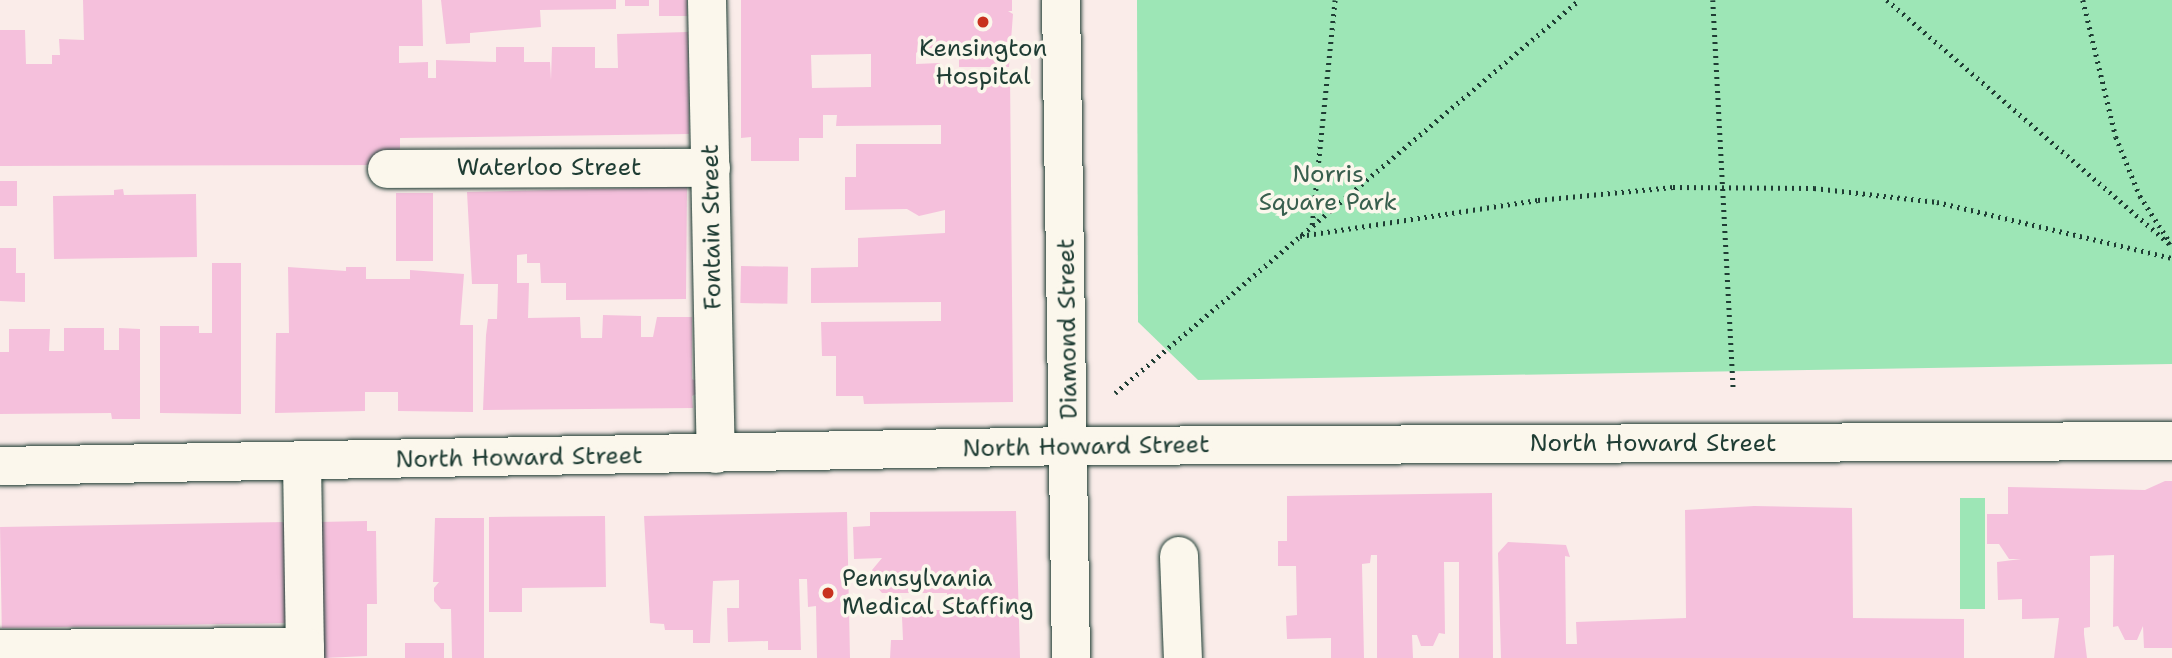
<!DOCTYPE html>
<html>
<head>
<meta charset="utf-8">
<style>
	body { margin:0 }
	#map { position:relative; width:2172px; height:658px; overflow:hidden; background:#faece9; font-family:"Shantell Sans",sans-serif }
	div>[style] { position:absolute }
	[style*='--x'] { left:calc(var(--x)*1px); top:calc(var(--y)*1px); width:calc(var(--w)*1px); rotate:calc(var(--a)*1deg) }
	.green>* { inset:0; background:#9de6b6; transform-origin:0 0 }
	.building>* { inset:0; background:#f5c0dc; transform-origin:0 0 }
	.path>* { height:4.5px; margin-top:-2.25px; transform-origin:0; background:repeating-linear-gradient(90deg,#1f3d34 0 2px,transparent 0 7px) }
	.roads { filter:drop-shadow(0 0 2px #1f3d34) drop-shadow(0 0 2px #1f3d34) }
	.minor>* { height:38px; margin:-19px; padding:0 19px; transform-origin:19px; border-radius:19px; background:#fbf7ec }
	.dots>* { width:19px; height:19px; translate:-50% -50%; box-sizing:border-box; border:4px solid #fbf7ec; border-radius:50% }
	span { translate:-50% -50%; white-space:nowrap; text-align:center; line-height:1.15; -webkit-text-stroke:7px #fbf7ec; paint-order:stroke }
	.poi-label { font-size:24px; color:#1f3d34 }
	.left { translate:0 -50%; text-align:left }
	.street-label { font-size:24px; color:#1f3d34 }
	.park-label { font-size:24px; color:#385f4e }
</style>
</head>
<body>
<div id="map">
	<div class="green">
		<div style="clip-path:polygon(1137px 0,2172px 0,2172px 364px,1198px 380px,1138px 322px)"></div>
		<div style="left:1960px;top:498px;width:25px;height:111px"></div>
	</div>
	<div class="building">
		<div style="clip-path:polygon(83px 0,422px 0,423px 46px,399px 46px,399px 63px,428px 62px,428px 78px,436px 78px,436px 60px,496px 62px,496px 47px,524px 47px,524px 62px,550px 62px,551px 80px,552px 47px,595px 47px,595px 68px,618px 68px,617px 34px,688px 32px,689px 134px,400px 138px,400px 165px,0 166px,0 30px,25px 30px,26px 64px,52px 64px,52px 55px,60px 55px,59px 39px,84px 40px)"></div>
		<div style="clip-path:polygon(441px 0,616px 0,616px 9px,540px 10px,541px 27px,470px 33px,470px 43px,446px 44px)"></div>
		<div style="left:625px;top:0;width:24px;height:6px"></div>
		<div style="left:659px;top:0;width:28px;height:16px"></div>
		<div style="clip-path:polygon(evenodd,741px 0,1012px 0,1012px 11px,1008px 11px,1013px 14px,1009px 67px,959px 67px,959px 48px,922px 48px,916px 53px,916px 64px,940px 63px,940px 73px,1010px 73px,1013px 402px,864px 404px,863px 396px,836px 396px,836px 356px,822px 356px,821px 322px,941px 321px,941px 302px,811px 303px,811px 268px,858px 267px,858px 238px,945px 233px,945px 210px,919px 216px,907px 209px,845px 210px,845px 177px,856px 177px,856px 144px,941px 144px,941px 125px,836px 126px,837px 115px,823px 115px,823px 138px,799px 138px,799px 161px,751px 161px,751px 137px,741px 138px,741px 0,871px 54px,871px 87px,812px 88px,811px 55px,871px 54px)"></div>
		<div style="left:0;top:181px;width:17px;height:25px"></div>
		<div style="clip-path:polygon(687px 187px,686px 299px,566px 300px,566px 283px,541px 283px,540px 263px,527px 263px,527px 254px,517px 255px,517px 283px,529px 283px,528px 318px,580px 317px,581px 338px,602px 338px,603px 315px,641px 316px,641px 337px,653px 337px,657px 317px,692px 317px,692px 379px,699px 383px,700px 392px,692px 396px,693px 408px,483px 410px,486px 335px,488px 319px,497px 319px,498px 284px,472px 284px,467px 192px)"></div>
		<div style="clip-path:polygon(123px 189px,124px 195px,196px 194px,197px 257px,54px 259px,53px 196px,114px 195px,114px 190px)"></div>
		<div style="left:396px;top:193px;width:37px;height:68px"></div>
		<div style="clip-path:polygon(0 248px,16px 248px,16px 273px,25px 273px,25px 302px,0 301px)"></div>
		<div style="clip-path:polygon(212px 263px,241px 263px,241px 414px,160px 413px,160px 326px,199px 326px,199px 333px,212px 333px)"></div>
		<div style="left:741px;top:266px;width:47px;height:37px;rotate:1deg"></div>
		<div style="clip-path:polygon(288px 267px,346px 271px,346px 267px,366px 267px,366px 279px,410px 279px,410px 270px,464px 274px,460px 325px,473px 325px,473px 412px,398px 411px,398px 392px,365px 392px,365px 411px,275px 413px,276px 333px,289px 333px)"></div>
		<div style="clip-path:polygon(64px 328px,104px 328px,104px 350px,119px 350px,119px 328px,140px 329px,140px 419px,112px 419px,111px 413px,0 414px,0 352px,9px 352px,9px 329px,50px 329px,49px 351px,64px 351px)"></div>
		<div style="clip-path:polygon(2165px 481px,2172px 481px,2172px 648px,2144px 648px,2143px 626px,2137px 640px,2125px 640px,2118px 626px,2113px 627px,2114px 555px,2090px 556px,2090px 627px,2084px 628px,2084px 634px,2087px 658px,2054px 658px,2059px 618px,2022px 619px,2022px 599px,1998px 600px,1997px 562px,2021px 559px,2009px 559px,1999px 544px,1987px 544px,1987px 514px,2008px 514px,2008px 487px,2145px 490px)"></div>
		<div style="clip-path:polygon(1492px 493px,1493px 658px,1459px 658px,1459px 562px,1444px 562px,1445px 634px,1439px 633px,1433px 646px,1421px 646px,1417px 635px,1412px 635px,1413px 658px,1377px 658px,1377px 555px,1371px 555px,1370px 563px,1362px 564px,1364px 658px,1331px 658px,1331px 638px,1287px 639px,1286px 616px,1297px 615px,1296px 566px,1278px 566px,1278px 541px,1287px 541px,1287px 496px)"></div>
		<div style="clip-path:polygon(1754px 506px,1852px 508px,1853px 618px,1964px 619px,1964px 658px,1501px 658px,1498px 553px,1508px 542px,1566px 545px,1570px 557px,1565px 556px,1566px 644px,1577px 644px,1576px 622px,1686px 618px,1685px 510px)"></div>
		<div style="clip-path:polygon(1016px 511px,1020px 658px,890px 658px,891px 640px,903px 640px,902px 617px,912px 617px,912px 610px,947px 610px,947px 593px,882px 593px,872px 581px,872px 570px,882px 558px,854px 559px,853px 527px,870px 526px,870px 512px)"></div>
		<div style="clip-path:polygon(847px 512px,850px 658px,817px 658px,816px 606px,808px 607px,807px 579px,799px 579px,801px 650px,768px 650px,768px 641px,728px 642px,727px 608px,739px 608px,739px 580px,713px 581px,710px 643px,693px 643px,693px 630px,665px 630px,664px 624px,650px 623px,644px 516px)"></div>
		<div style="clip-path:polygon(605px 516px,606px 587px,522px 588px,522px 612px,489px 612px,489px 517px)"></div>
		<div style="clip-path:polygon(435px 518px,484px 518px,484px 658px,452px 658px,451px 609px,441px 609px,434px 601px,434px 588px,439px 582px,433px 582px)"></div>
		<div style="clip-path:polygon(367px 521px,367px 531px,376px 531px,377px 604px,367px 604px,367px 656px,324px 658px,319px 522px)"></div>
		<div style="left:289px;top:522px;width:101px;height:289px;rotate:89deg"></div>
		<div style="left:444px;top:643px;width:15px;height:39px;rotate:90deg"></div>
	</div>
	<div class="path">
		<div style="--x:1713;--y:0;--w:389;--a:87"></div>
		<div style="--x:1887;--y:0;--w:376;--a:40.8"></div>
		<div style="--x:2083;--y:0;--w:141;--a:76.5"></div>
		<div style="--x:2116;--y:137;--w:64;--a:67.9"></div>
		<div style="--x:2140;--y:196;--w:57;--a:57.1"></div>
		<div style="--x:1312;--y:225;--w:226;--a:-84.2"></div>
		<div style="--x:1300;--y:236;--w:241;--a:-8.6"></div>
		<div style="--x:1538;--y:200;--w:136;--a:-5.5"></div>
		<div style="--x:1673;--y:187;--w:141;--a:0.4"></div>
		<div style="--x:1814;--y:188;--w:124;--a:6.5"></div>
		<div style="--x:1937;--y:202;--w:242;--a:13.4"></div>
		<div style="--x:1115;--y:393;--w:608;--a:-40.26"></div>
	</div>
	<div class="roads">
		<div class="minor">
			<div style="--x:707;--y:0;--w:454;--a:88.9"></div>
			<div style="--x:1061;--y:0;--w:658;--a:89.13"></div>
			<div style="--x:387;--y:169;--w:324;--a:-0.2"></div>
			<div style="--x:302;--y:462;--w:196;--a:89.1"></div>
			<div style="--x:0;--y:466;--w:1071;--a:-1.07"></div>
			<div style="--x:1071;--y:446;--w:1101;--a:-0.26"></div>
			<div style="--x:1179;--y:556;--w:102;--a:87.8"></div>
			<div style="--x:0;--y:649;--w:305;--a:-0.4"></div>
		</div>
	</div>
	<div class="dots">
		<div style="left:983px;top:22px;background:#c8321e"></div>
		<div style="left:828px;top:593px;background:#c8321e"></div>
	</div>
	<div class="poi-label">
		<span style="left:983px;top:63px">Kensington<br>Hospital</span>
		<span class="left" style="left:842px;top:593px">Pennsylvania<br>Medical Staffing</span>
	</div>
	<div class="street-label">
		<span style="left:549px;top:168px">Waterloo Street</span>
		<span style="left:712px;top:227px;rotate:-91deg">Fontain Street</span>
		<span style="left:1068px;top:329px;rotate:-91deg">Diamond Street</span>
		<span style="left:1653px;top:444px">North Howard Street</span>
		<span style="left:1086px;top:447px;rotate:-1deg">North Howard Street</span>
		<span style="left:519px;top:458px;rotate:-1deg">North Howard Street</span>
	</div>
	<div class="park-label">
		<span style="left:1328px;top:189px">Norris<br>Square Park</span>
	</div>
</div>
</body>
</html>
